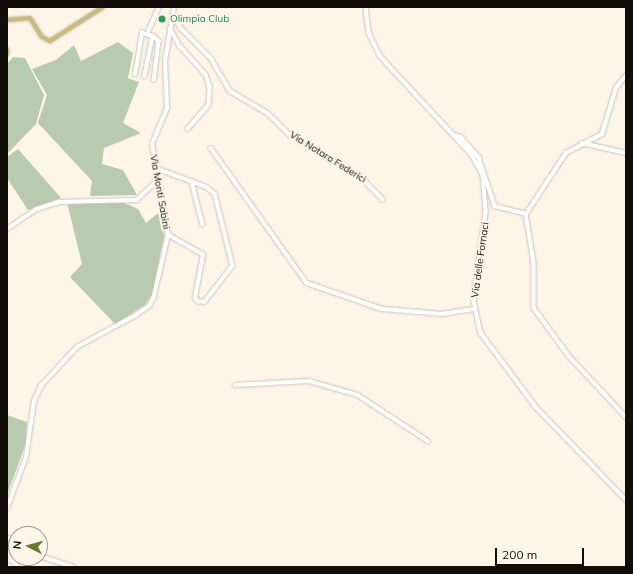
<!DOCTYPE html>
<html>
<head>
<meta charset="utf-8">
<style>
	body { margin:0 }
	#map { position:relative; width:633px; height:574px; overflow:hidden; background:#fdf5e8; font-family:Mulish,sans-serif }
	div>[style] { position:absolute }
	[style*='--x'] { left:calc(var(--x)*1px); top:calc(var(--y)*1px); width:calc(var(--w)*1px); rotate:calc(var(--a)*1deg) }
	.green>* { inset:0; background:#b8cbae }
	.roads { filter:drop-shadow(0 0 1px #ccc4b8) drop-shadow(0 0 1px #ccc4b8) }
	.minor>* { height:3.5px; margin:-1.75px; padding:0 1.75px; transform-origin:1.75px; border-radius:1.75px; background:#fff }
	.major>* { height:4px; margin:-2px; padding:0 2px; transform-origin:2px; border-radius:2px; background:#caba7e }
	.dots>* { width:11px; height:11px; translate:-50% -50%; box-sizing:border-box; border:2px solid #fdf5e8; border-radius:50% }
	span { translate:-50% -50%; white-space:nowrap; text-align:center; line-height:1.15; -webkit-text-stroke:4px #fdf5e8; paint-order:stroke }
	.leisure-label { font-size:10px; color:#27864d }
	.left { translate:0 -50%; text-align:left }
	.street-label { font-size:10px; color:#120f0b }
	.frame { position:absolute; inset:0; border:8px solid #120f0b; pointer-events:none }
	.north { position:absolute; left:8px; top:526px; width:40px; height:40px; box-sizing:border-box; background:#fdf5e8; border:1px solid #9f9990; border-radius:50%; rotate:276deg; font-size:11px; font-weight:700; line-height:16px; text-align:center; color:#120f0b }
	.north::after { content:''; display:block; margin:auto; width:14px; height:18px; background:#667929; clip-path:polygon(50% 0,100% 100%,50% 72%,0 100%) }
	.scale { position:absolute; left:495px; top:548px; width:89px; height:18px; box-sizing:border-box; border:2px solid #120f0b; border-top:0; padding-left:5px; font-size:12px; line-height:14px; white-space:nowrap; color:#120f0b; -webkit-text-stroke:3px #fdf5e8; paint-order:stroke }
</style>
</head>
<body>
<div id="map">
	<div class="green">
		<div style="clip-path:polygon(118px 42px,133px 53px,128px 78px,139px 82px,123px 123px,141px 133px,104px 148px,102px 164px,123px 170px,137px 195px,90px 196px,92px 181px,38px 123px,47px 95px,32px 69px,56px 60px,74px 45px,81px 61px)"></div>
		<div style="clip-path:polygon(13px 57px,25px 58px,44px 95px,36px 124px,7px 154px,7px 64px)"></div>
		<div style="clip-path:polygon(18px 149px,61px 198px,28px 210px,7px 178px,7px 157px)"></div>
		<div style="clip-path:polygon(86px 200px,124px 203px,138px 209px,146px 223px,157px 214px,162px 215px,164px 236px,152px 295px,145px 305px,115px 324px,70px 277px,82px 264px,67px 202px)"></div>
		<div style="clip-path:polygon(7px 415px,27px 422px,26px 443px,7px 495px)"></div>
	</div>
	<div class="roads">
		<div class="minor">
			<div style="--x:366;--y:7;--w:26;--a:83"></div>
			<div style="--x:369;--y:33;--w:25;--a:64"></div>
			<div style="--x:380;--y:56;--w:135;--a:47.1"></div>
			<div style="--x:472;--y:155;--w:23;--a:61"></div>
			<div style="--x:483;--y:175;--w:37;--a:85"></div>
			<div style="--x:486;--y:212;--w:90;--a:97.7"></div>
			<div style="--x:474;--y:301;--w:33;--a:78"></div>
			<div style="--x:481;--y:333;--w:92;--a:53.4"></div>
			<div style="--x:536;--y:407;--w:129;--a:45.9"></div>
			<div style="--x:174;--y:15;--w:15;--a:62"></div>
			<div style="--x:181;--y:28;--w:42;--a:45"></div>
			<div style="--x:211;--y:58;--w:38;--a:60"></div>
			<div style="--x:230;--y:91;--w:45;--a:30.5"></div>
			<div style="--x:269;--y:114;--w:28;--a:45"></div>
			<div style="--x:289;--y:134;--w:85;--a:31.1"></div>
			<div style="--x:362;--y:178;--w:30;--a:46"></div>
			<div style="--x:170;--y:28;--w:21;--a:61"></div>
			<div style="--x:180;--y:46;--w:39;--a:48"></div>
			<div style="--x:206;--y:75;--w:13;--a:72"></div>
			<div style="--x:210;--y:87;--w:18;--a:93"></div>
			<div style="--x:209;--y:105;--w:32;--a:131"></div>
			<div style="--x:147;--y:34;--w:30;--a:-66"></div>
			<div style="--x:153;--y:36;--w:8;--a:40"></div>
			<div style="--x:159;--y:41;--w:39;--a:97"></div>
			<div style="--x:135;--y:75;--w:43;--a:-80.5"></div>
			<div style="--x:142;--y:33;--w:11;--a:15"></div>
			<div style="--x:153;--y:36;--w:41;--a:101.3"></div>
			<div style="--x:454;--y:135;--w:7;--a:16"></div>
			<div style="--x:461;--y:137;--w:28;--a:49"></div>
			<div style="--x:479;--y:158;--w:51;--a:71.6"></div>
			<div style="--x:495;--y:206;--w:32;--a:14"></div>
			<div style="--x:526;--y:214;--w:73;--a:-56.7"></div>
			<div style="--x:566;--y:153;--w:41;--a:-27.8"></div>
			<div style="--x:602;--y:134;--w:48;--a:-73.1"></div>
			<div style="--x:616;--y:88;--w:16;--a:-52"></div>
			<div style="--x:582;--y:143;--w:45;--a:12.8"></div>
			<div style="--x:211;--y:148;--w:166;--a:54.6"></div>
			<div style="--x:307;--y:283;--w:79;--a:19.1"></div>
			<div style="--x:382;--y:309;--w:60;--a:4.8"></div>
			<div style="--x:442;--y:314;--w:32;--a:-9"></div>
			<div style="--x:155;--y:168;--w:55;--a:20.1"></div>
			<div style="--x:207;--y:187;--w:11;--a:41"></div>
			<div style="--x:215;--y:194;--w:74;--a:76"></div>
			<div style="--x:233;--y:266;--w:46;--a:127.9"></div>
			<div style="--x:205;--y:302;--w:7;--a:180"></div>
			<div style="--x:198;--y:302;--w:5;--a:-127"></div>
			<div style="--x:195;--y:298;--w:44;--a:-79.5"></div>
			<div style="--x:203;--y:255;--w:40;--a:-150.3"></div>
			<div style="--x:192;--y:182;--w:44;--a:75.7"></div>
			<div style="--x:526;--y:214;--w:50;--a:80.7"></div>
			<div style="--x:534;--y:263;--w:45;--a:90"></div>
			<div style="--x:534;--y:308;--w:59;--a:53.9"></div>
			<div style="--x:569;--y:356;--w:83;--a:46.9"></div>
			<div style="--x:7;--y:229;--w:36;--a:-34"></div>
			<div style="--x:37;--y:209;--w:23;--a:-18"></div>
			<div style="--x:59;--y:202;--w:78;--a:-1.5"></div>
			<div style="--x:137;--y:200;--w:29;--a:-44"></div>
			<div style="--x:235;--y:385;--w:74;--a:-3.1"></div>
			<div style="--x:309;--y:381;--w:51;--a:15.9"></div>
			<div style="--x:358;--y:395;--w:84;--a:33.3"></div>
			<div style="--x:7;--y:508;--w:54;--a:-69.6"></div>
			<div style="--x:26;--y:457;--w:57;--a:-81.9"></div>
			<div style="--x:34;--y:401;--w:17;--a:-65"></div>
			<div style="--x:41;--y:386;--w:53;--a:-47.3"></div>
			<div style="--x:77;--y:347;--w:67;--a:-28.5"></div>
			<div style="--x:136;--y:315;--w:16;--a:-35"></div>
			<div style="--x:149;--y:306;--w:11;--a:-63"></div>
			<div style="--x:154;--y:296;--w:63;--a:-77.1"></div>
			<div style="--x:168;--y:235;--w:92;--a:-100"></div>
			<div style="--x:152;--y:144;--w:39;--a:-67"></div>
			<div style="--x:167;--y:108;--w:47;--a:-92.4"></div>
			<div style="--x:165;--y:61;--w:55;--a:-80.5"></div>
			<div style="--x:7;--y:537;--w:10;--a:29"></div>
			<div style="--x:40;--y:556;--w:35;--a:18"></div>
			<div style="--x:7;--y:565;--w:4;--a:27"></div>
		</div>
		<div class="major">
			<div style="--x:7;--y:20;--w:23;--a:-5"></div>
			<div style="--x:30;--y:18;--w:22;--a:58"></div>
			<div style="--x:42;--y:37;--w:9;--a:27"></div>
			<div style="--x:50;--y:41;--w:63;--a:-32.7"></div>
			<div style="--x:7;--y:49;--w:5;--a:90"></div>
		</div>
	</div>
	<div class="dots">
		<div style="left:162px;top:19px;background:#2e9e5b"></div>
	</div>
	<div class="leisure-label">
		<span class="left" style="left:170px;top:19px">Olimpia Club</span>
	</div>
	<div class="street-label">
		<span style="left:328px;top:157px;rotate:32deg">Via Notaro Federici</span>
		<span style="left:160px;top:192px;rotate:80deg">Via Monti Sabini</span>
		<span style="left:480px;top:260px;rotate:-82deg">Via delle Fornaci</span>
	</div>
	<div class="frame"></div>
	<div class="north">N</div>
	<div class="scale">200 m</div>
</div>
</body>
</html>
